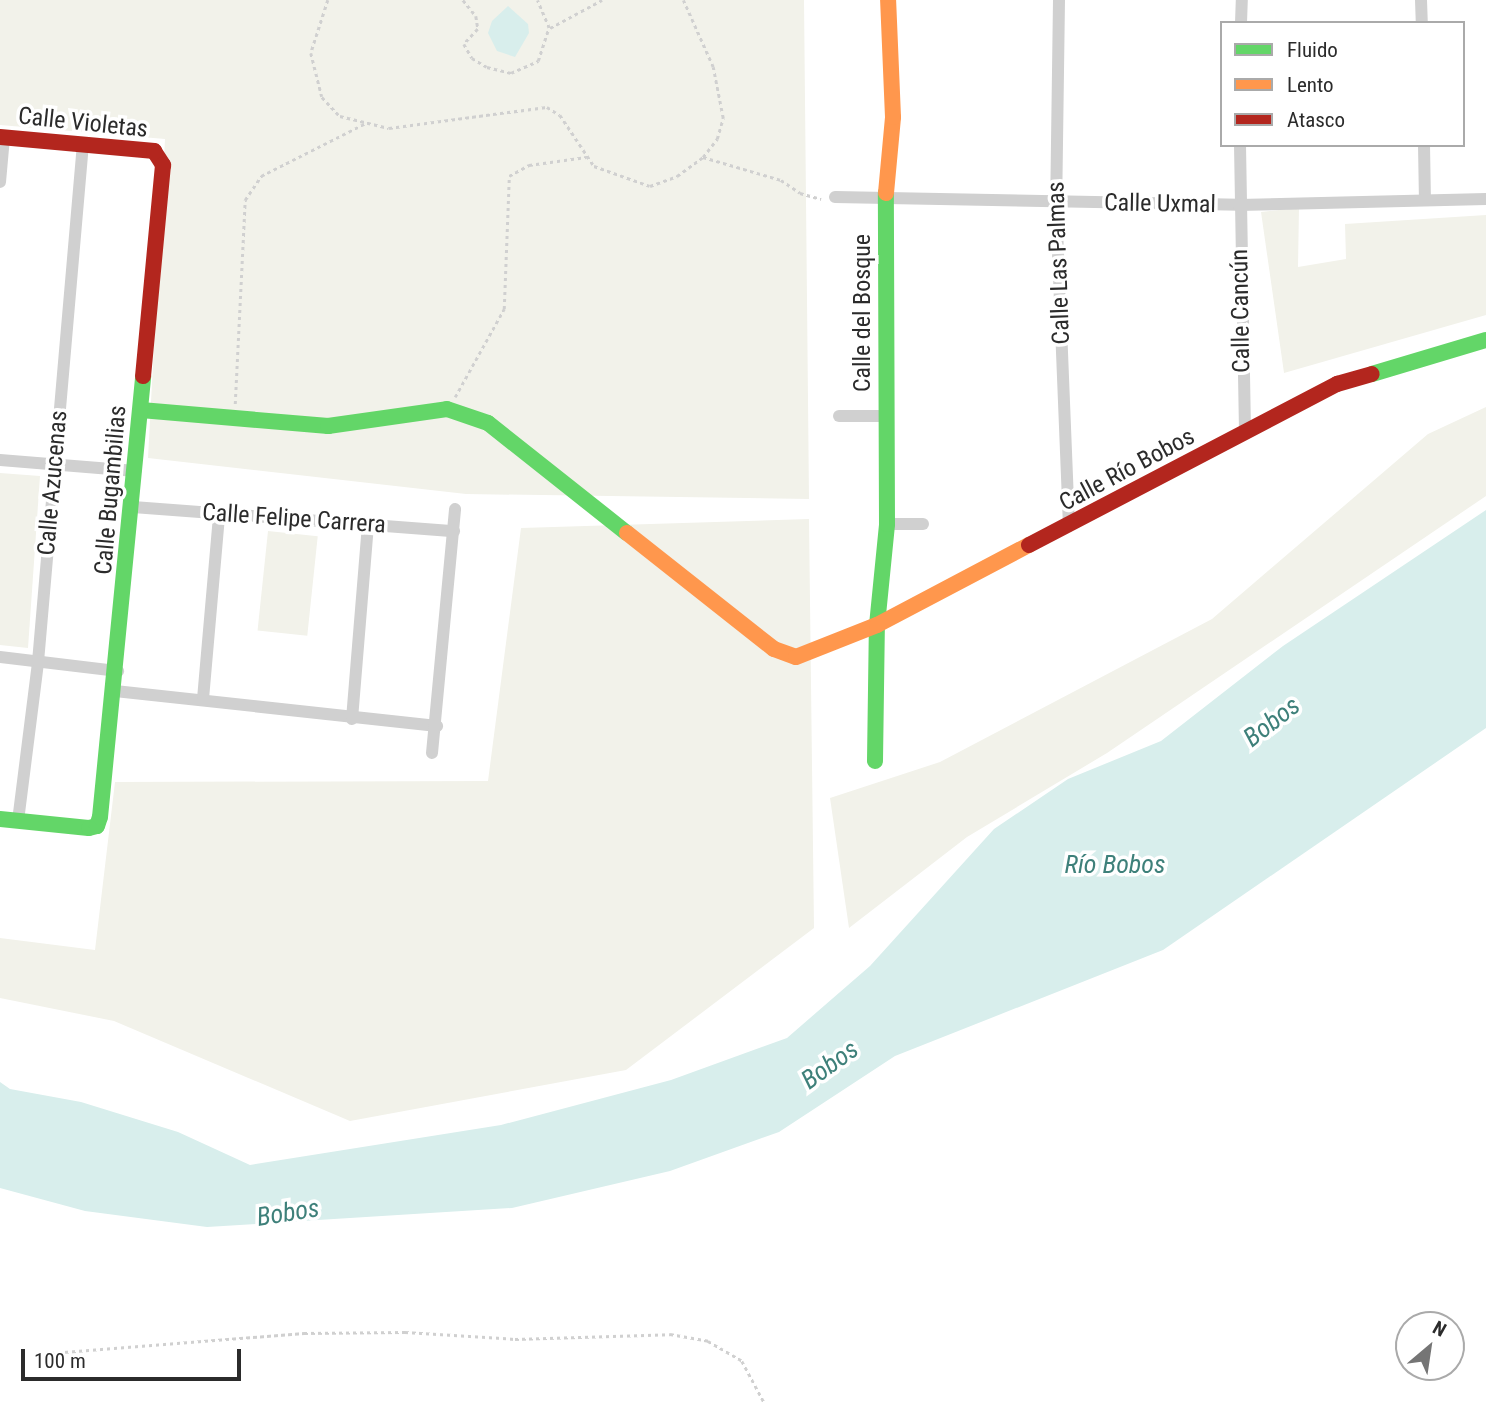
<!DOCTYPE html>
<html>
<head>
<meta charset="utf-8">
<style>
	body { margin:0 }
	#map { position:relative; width:1486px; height:1402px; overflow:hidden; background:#fff; font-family:"Roboto Condensed",sans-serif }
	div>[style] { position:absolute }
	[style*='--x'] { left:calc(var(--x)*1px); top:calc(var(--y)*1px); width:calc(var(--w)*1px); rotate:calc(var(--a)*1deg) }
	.green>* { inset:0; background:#f2f2ea; transform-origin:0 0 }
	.water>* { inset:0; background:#d8eeec }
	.path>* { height:2.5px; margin-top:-1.25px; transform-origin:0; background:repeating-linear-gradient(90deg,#d0d0d0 0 3.5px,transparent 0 7px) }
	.street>* { height:12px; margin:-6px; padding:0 6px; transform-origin:6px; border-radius:6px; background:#d0d0d0 }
	.fast>* { height:16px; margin:-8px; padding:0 8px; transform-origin:8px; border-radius:8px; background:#63d668 }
	.slow>* { height:16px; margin:-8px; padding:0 8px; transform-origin:8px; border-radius:8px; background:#ff974d }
	.jam>* { height:16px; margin:-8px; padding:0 8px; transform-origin:8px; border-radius:8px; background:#b3261e }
	span { translate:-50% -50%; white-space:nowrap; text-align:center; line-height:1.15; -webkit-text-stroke:7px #fff; paint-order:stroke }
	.street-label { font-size:24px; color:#2b2b2b }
	.water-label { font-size:26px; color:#3e807a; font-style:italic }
	.legend { position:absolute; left:1220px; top:21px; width:245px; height:126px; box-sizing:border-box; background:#fff; border:2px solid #aaa; margin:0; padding:9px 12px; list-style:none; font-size:21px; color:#2b2b2b }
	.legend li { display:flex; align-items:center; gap:14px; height:35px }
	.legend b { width:35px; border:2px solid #aaa }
	.north { position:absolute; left:1395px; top:1311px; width:70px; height:70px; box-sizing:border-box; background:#fff; border:2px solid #aaa; border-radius:50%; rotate:29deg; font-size:19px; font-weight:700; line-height:28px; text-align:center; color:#2b2b2b }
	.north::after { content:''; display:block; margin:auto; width:24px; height:32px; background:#757575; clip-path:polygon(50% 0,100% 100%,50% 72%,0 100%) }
	.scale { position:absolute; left:21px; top:1349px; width:220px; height:32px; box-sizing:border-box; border:4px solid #2b2b2b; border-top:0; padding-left:9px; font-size:21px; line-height:24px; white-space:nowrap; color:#2b2b2b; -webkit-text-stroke:5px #fff; paint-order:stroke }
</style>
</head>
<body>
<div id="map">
	<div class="green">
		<div style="clip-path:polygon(0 0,804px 0,809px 499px,466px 494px,148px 458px,165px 139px,0 125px)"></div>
		<div style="clip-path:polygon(1299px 208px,1298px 267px,1346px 259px,1345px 224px,1486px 215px,1486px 315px,1284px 373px,1261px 212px)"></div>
		<div style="clip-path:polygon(1486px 407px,1486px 496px,1107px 753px,967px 837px,849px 928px,830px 798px,940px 762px,1212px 619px,1428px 434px)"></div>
		<div style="clip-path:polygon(0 473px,40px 476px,28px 648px,0 645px)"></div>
		<div style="clip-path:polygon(809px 519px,814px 928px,626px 1070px,350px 1121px,114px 1021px,0 998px,0 938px,95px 950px,115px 782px,488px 781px,521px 528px)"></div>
		<div style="left:268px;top:531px;width:50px;height:100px;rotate:6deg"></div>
	</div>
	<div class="water">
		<div style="clip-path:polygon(508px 6px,528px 24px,529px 33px,515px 57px,497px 51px,488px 33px,492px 21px)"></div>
		<div style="clip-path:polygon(1486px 510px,1486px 728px,1163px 950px,895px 1056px,779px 1132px,670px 1171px,512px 1208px,207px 1227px,85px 1211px,0 1188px,0 1082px,10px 1089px,81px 1102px,178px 1132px,250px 1165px,501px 1125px,671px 1080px,787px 1038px,870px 966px,994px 829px,1068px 779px,1161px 741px,1283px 646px)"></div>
	</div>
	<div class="path">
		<div style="--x:328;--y:0;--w:56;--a:107.8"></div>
		<div style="--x:311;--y:53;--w:45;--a:76"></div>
		<div style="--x:322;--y:97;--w:26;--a:47"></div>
		<div style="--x:340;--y:116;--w:50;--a:13.8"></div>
		<div style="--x:389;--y:128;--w:159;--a:-7.6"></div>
		<div style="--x:547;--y:107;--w:15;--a:32"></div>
		<div style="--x:560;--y:115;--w:61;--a:56.3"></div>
		<div style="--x:594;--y:166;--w:59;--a:19.7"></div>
		<div style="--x:650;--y:186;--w:29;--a:-20"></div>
		<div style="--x:677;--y:176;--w:32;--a:-36"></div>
		<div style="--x:703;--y:157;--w:23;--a:-52"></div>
		<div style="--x:717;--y:139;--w:22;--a:-74"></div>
		<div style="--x:723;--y:118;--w:52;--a:-101.1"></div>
		<div style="--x:713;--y:67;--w:73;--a:-114.1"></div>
		<div style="--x:463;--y:0;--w:21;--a:51"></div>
		<div style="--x:476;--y:16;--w:13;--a:81"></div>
		<div style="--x:478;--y:29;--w:21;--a:133"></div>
		<div style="--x:464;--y:44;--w:16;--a:60"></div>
		<div style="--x:472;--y:58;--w:17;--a:31"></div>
		<div style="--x:487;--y:67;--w:25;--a:14"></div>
		<div style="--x:511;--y:73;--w:30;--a:-24"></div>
		<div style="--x:538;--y:61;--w:35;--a:-72"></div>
		<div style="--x:549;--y:28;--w:30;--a:-113"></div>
		<div style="--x:550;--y:28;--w:59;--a:-28.3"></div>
		<div style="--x:703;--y:157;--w:81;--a:16.4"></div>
		<div style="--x:781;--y:180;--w:23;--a:34"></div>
		<div style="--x:800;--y:193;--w:22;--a:16"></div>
		<div style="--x:455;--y:397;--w:101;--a:-60.9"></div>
		<div style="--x:504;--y:309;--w:133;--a:-87.8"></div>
		<div style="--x:509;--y:176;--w:23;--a:-29"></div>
		<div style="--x:529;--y:165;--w:58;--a:-8"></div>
		<div style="--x:235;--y:404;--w:204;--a:-87.2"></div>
		<div style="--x:245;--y:200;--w:29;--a:-56"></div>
		<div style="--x:261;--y:176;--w:118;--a:-26.8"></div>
		<div style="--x:51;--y:1353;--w:254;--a:-4.5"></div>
		<div style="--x:304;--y:1333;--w:101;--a:-0.6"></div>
		<div style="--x:405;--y:1332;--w:110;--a:3.6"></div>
		<div style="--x:515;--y:1339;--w:155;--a:-1.8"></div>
		<div style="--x:670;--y:1334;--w:39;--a:10"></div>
		<div style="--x:708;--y:1341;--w:39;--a:30"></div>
		<div style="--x:742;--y:1361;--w:47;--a:61.8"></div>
	</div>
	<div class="street">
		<div style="--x:1059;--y:0;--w:203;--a:90.8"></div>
		<div style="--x:1056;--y:203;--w:323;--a:87.7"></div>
		<div style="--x:1421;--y:0;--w:23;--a:88"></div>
		<div style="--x:1241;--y:23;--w:23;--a:-88"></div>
		<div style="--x:1240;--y:145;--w:289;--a:89"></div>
		<div style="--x:1424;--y:145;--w:55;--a:89"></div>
		<div style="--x:0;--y:182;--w:45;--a:-84.9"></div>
		<div style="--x:835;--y:197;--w:404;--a:1.1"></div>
		<div style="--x:1239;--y:205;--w:247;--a:-1.4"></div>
		<div style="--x:839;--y:416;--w:47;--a:0"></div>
		<div style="--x:0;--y:460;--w:136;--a:4.6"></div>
		<div style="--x:133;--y:507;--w:322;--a:4.3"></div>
		<div style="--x:887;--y:524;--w:36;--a:0"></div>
		<div style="--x:0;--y:657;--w:119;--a:6.8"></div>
		<div style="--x:115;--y:691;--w:324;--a:6.2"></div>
		<div style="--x:203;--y:699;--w:184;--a:-85"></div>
		<div style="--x:352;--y:719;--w:196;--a:-85.3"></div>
		<div style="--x:432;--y:753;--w:245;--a:-84.6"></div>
		<div style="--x:18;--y:821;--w:160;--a:-82.8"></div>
		<div style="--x:38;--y:662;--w:520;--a:-85.04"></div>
	</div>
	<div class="fast">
		<div style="--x:1372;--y:374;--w:119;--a:-16.6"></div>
		<div style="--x:141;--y:410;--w:188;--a:4.9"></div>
		<div style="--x:328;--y:426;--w:120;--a:-8.1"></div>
		<div style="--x:447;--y:409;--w:43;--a:18.9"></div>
		<div style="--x:488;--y:423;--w:177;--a:38.4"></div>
		<div style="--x:875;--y:761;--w:136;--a:-89.2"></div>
		<div style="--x:877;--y:625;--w:101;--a:-84.3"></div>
		<div style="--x:887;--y:524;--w:331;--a:-90.2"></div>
		<div style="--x:0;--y:819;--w:89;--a:5.8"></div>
		<div style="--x:89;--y:828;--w:8;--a:-14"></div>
		<div style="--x:97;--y:826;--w:9;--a:-72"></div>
		<div style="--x:100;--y:817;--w:443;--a:-84.4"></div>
	</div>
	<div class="slow">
		<div style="--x:886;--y:193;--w:76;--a:-84.7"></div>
		<div style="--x:893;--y:117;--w:117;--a:-92.4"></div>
		<div style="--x:627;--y:533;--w:187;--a:38.3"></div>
		<div style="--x:774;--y:649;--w:23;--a:20"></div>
		<div style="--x:796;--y:657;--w:87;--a:-21.6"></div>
		<div style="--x:877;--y:625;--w:172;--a:-27.8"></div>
	</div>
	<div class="jam">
		<div style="--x:0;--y:137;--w:155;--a:5.2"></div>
		<div style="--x:154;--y:151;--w:17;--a:57"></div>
		<div style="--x:163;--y:165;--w:212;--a:95.4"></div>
		<div style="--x:1029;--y:545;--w:348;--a:-27.6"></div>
		<div style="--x:1337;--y:384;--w:36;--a:-16"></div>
	</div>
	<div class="street-label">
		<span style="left:83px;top:123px;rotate:6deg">Calle Violetas</span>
		<span style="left:1160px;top:204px;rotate:1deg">Calle Uxmal</span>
		<span style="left:1059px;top:263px;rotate:-92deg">Calle Las Palmas</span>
		<span style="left:1241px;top:311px;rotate:-91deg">Calle Cancún</span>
		<span style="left:863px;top:313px;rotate:-90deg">Calle del Bosque</span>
		<span style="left:1127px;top:470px;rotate:-28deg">Calle Río Bobos</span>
		<span style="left:53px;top:483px;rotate:-85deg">Calle Azucenas</span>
		<span style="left:111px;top:490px;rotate:-85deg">Calle Bugambilias</span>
		<span style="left:294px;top:519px;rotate:4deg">Calle Felipe Carrera</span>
	</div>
	<div class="water-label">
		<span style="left:1272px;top:722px;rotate:-38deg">Bobos</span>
		<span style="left:1115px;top:865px">Río Bobos</span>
		<span style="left:830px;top:1065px;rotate:-36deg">Bobos</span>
		<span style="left:288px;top:1213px;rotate:-9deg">Bobos</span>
	</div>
	<ul class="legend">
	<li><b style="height:9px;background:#63d668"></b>Fluido</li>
	<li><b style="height:9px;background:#ff974d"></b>Lento</li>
	<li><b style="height:9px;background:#b3261e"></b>Atasco</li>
	</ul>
	<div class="north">N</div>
	<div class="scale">100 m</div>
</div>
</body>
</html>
